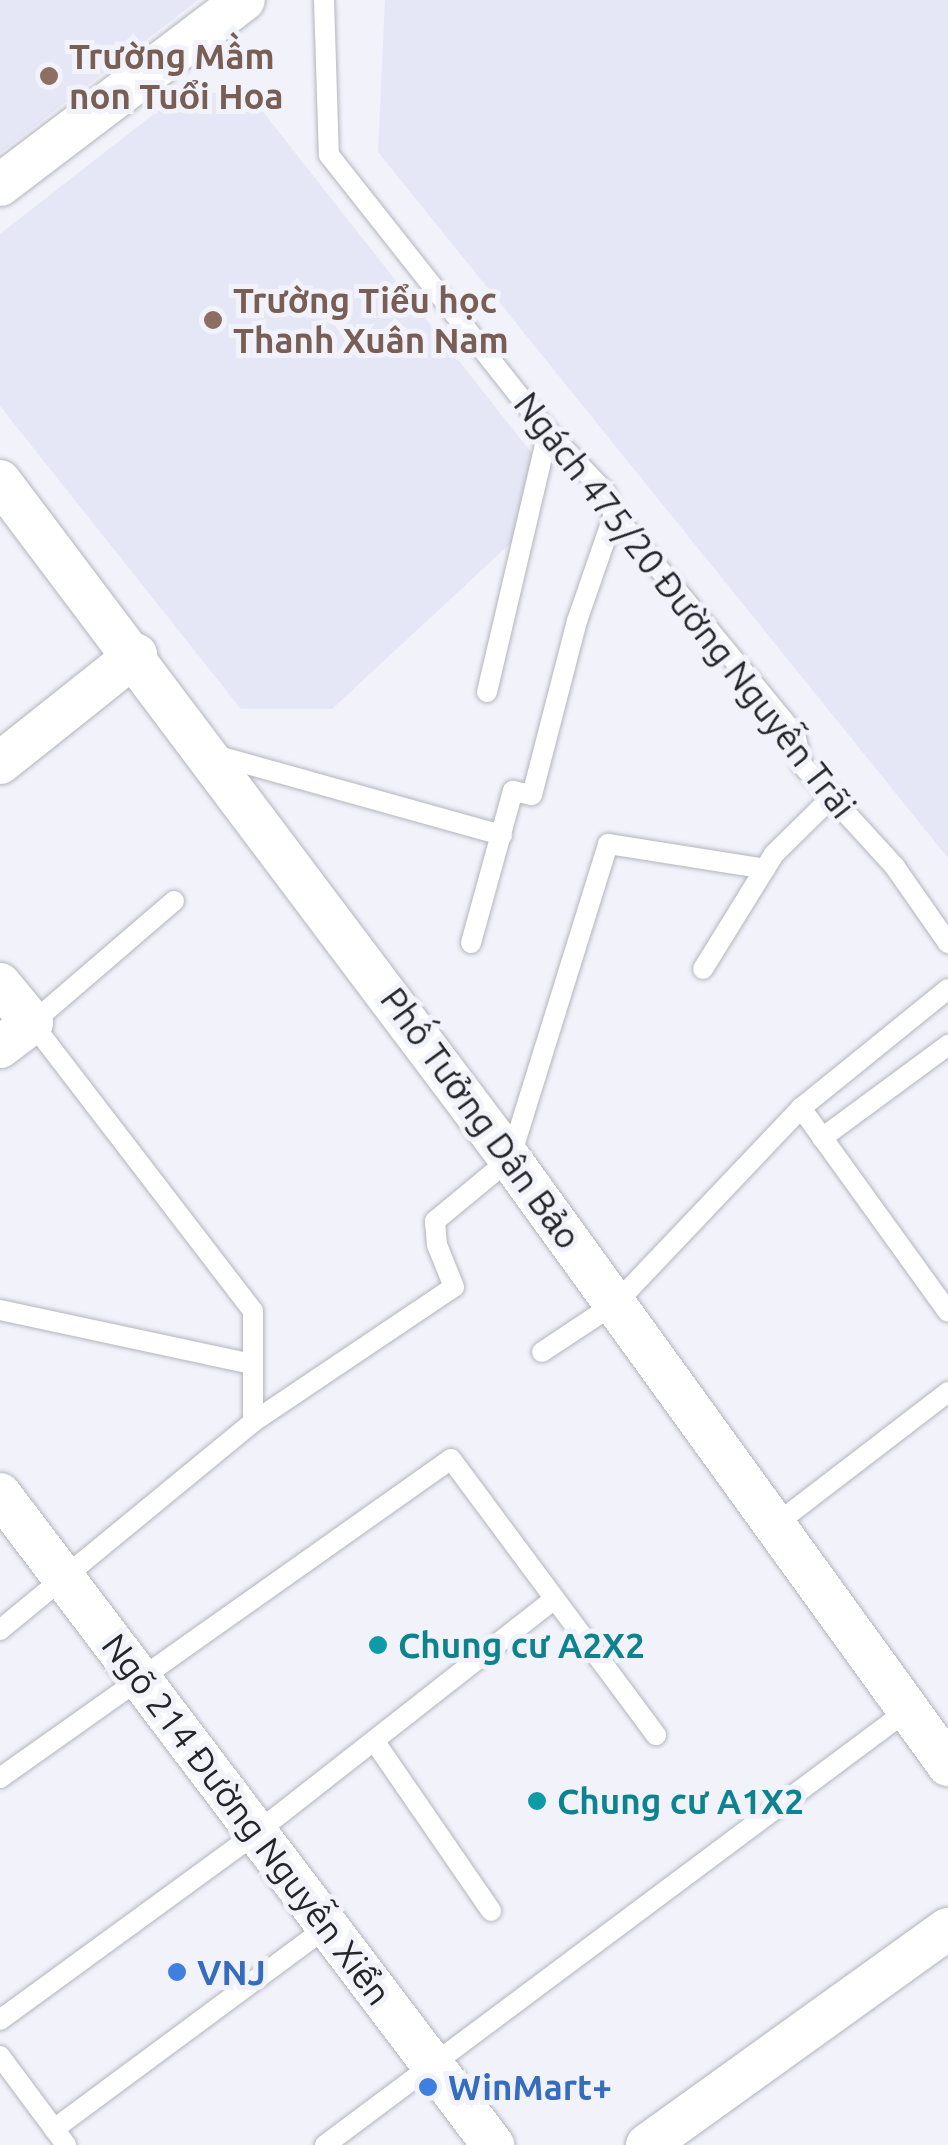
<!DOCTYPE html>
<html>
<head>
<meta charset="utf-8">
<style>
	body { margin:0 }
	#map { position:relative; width:948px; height:2145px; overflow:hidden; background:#f2f2fb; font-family:Ubuntu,sans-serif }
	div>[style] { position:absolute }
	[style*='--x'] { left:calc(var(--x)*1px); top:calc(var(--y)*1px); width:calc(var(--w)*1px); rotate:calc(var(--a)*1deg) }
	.built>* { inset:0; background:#e5e6f6 }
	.roads { filter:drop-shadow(0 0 2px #b4b4bd) drop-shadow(0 0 2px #b4b4bd) }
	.service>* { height:20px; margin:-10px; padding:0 10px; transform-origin:10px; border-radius:10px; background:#fff }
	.minor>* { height:42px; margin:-21px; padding:0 21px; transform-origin:21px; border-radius:21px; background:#fff }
	.dots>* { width:28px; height:28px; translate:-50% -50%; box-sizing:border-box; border:5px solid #f2f2fb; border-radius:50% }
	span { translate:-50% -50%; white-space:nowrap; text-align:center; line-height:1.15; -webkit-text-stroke:10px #f2f2fb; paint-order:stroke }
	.education-label { font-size:35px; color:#785e54; font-weight:700 }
	.left { translate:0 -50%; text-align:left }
	.street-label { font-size:35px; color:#252528 }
	.culture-label { font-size:35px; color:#0d838f; font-weight:700 }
	.shop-label { font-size:35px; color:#366cbe; font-weight:700 }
</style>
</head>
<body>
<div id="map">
	<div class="built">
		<div style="clip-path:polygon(0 0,198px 0,0 153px)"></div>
		<div style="clip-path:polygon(385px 0,948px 0,948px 858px,378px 152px)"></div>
		<div style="clip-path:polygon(186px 89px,252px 98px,541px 465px,512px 542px,332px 709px,241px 709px,0 406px,0 234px)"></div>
	</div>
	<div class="roads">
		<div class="service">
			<div style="--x:324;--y:0;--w:155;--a:88.2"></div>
			<div style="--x:329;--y:155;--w:353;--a:51.7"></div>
			<div style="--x:548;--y:432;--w:83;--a:46.5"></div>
			<div style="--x:605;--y:492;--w:24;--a:68"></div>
			<div style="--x:614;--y:514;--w:285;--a:50.6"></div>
			<div style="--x:795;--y:734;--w:32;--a:77"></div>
			<div style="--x:802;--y:765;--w:138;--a:47.6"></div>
			<div style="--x:895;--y:867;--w:93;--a:55.1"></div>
			<div style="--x:487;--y:692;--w:267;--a:-76.8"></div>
			<div style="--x:215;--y:755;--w:298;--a:15.6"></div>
			<div style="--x:174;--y:901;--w:187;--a:139.3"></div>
			<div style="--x:32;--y:1023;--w:363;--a:52.5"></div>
			<div style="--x:253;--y:1311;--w:111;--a:90"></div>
			<div style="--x:471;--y:943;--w:158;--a:-74.6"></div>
			<div style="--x:513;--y:791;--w:19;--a:12"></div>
			<div style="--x:532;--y:795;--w:180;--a:-75.5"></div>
			<div style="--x:577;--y:621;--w:113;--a:-70.9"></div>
			<div style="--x:703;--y:969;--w:135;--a:-58.3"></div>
			<div style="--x:774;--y:854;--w:83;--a:-44.5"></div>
			<div style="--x:801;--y:1108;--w:251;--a:54.2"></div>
			<div style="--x:822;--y:1138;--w:157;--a:-36.4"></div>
			<div style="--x:0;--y:1310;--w:257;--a:12.1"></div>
			<div style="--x:542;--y:1352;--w:89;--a:-33.5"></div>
			<div style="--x:616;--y:1303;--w:269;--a:-46.5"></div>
			<div style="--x:801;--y:1108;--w:189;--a:-39"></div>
			<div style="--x:776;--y:1524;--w:217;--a:-37.5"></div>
			<div style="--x:0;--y:1630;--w:328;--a:-39.4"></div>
			<div style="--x:253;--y:1422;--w:242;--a:-33.9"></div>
			<div style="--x:454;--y:1287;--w:45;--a:-112"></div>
			<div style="--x:437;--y:1245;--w:24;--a:-95"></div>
			<div style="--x:435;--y:1221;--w:97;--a:-39.6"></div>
			<div style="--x:510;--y:1159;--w:330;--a:-72.7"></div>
			<div style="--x:608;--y:844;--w:159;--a:9"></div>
			<div style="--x:375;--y:1742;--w:205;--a:55.5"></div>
			<div style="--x:0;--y:1778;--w:552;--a:-35.27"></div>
			<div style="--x:451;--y:1459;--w:344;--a:53.4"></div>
			<div style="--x:0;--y:2020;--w:317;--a:-36.1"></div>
			<div style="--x:256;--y:1833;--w:375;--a:-38.1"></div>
			<div style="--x:0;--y:2056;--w:111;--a:53.4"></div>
			<div style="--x:54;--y:2129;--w:340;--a:-36.5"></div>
			<div style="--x:325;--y:2145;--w:729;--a:-36.74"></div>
		</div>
		<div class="minor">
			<div style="--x:0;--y:185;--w:306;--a:-37.2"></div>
			<div style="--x:0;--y:481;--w:848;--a:53.05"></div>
			<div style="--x:510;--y:1159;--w:748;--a:54.14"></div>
			<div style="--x:0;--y:763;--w:174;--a:-38.5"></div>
			<div style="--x:0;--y:984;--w:50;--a:50.6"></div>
			<div style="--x:32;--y:1023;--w:40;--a:143"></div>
			<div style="--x:0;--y:1494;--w:817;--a:52.86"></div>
			<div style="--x:647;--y:2145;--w:370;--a:-35.7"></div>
		</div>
	</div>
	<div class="dots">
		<div style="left:49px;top:76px;background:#8d6e63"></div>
		<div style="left:213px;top:320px;background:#8d6e63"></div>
		<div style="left:378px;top:1645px;background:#0f9aa8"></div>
		<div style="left:537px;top:1801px;background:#0f9aa8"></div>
		<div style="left:177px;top:1972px;background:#3f7fe0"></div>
		<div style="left:428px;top:2087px;background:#3f7fe0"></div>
	</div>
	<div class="education-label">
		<span class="left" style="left:69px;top:76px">Trường Mầm<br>non Tuổi Hoa</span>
		<span class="left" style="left:233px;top:320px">Trường Tiểu học<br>Thanh Xuân Nam</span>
	</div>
	<div class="street-label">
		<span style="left:685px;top:605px;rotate:52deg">Ngách 475/20 Đường Nguyễn Trãi</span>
		<span style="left:481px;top:1118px;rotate:54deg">Phố Tưởng Dân Bảo</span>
		<span style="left:247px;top:1819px;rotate:53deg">Ngõ 214 Đường Nguyễn Xiển</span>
	</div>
	<div class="culture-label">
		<span class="left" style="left:398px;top:1645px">Chung cư A2X2</span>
		<span class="left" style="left:557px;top:1801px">Chung cư A1X2</span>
	</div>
	<div class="shop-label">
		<span class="left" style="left:197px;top:1972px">VNJ</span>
		<span class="left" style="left:448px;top:2087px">WinMart+</span>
	</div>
</div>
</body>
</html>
